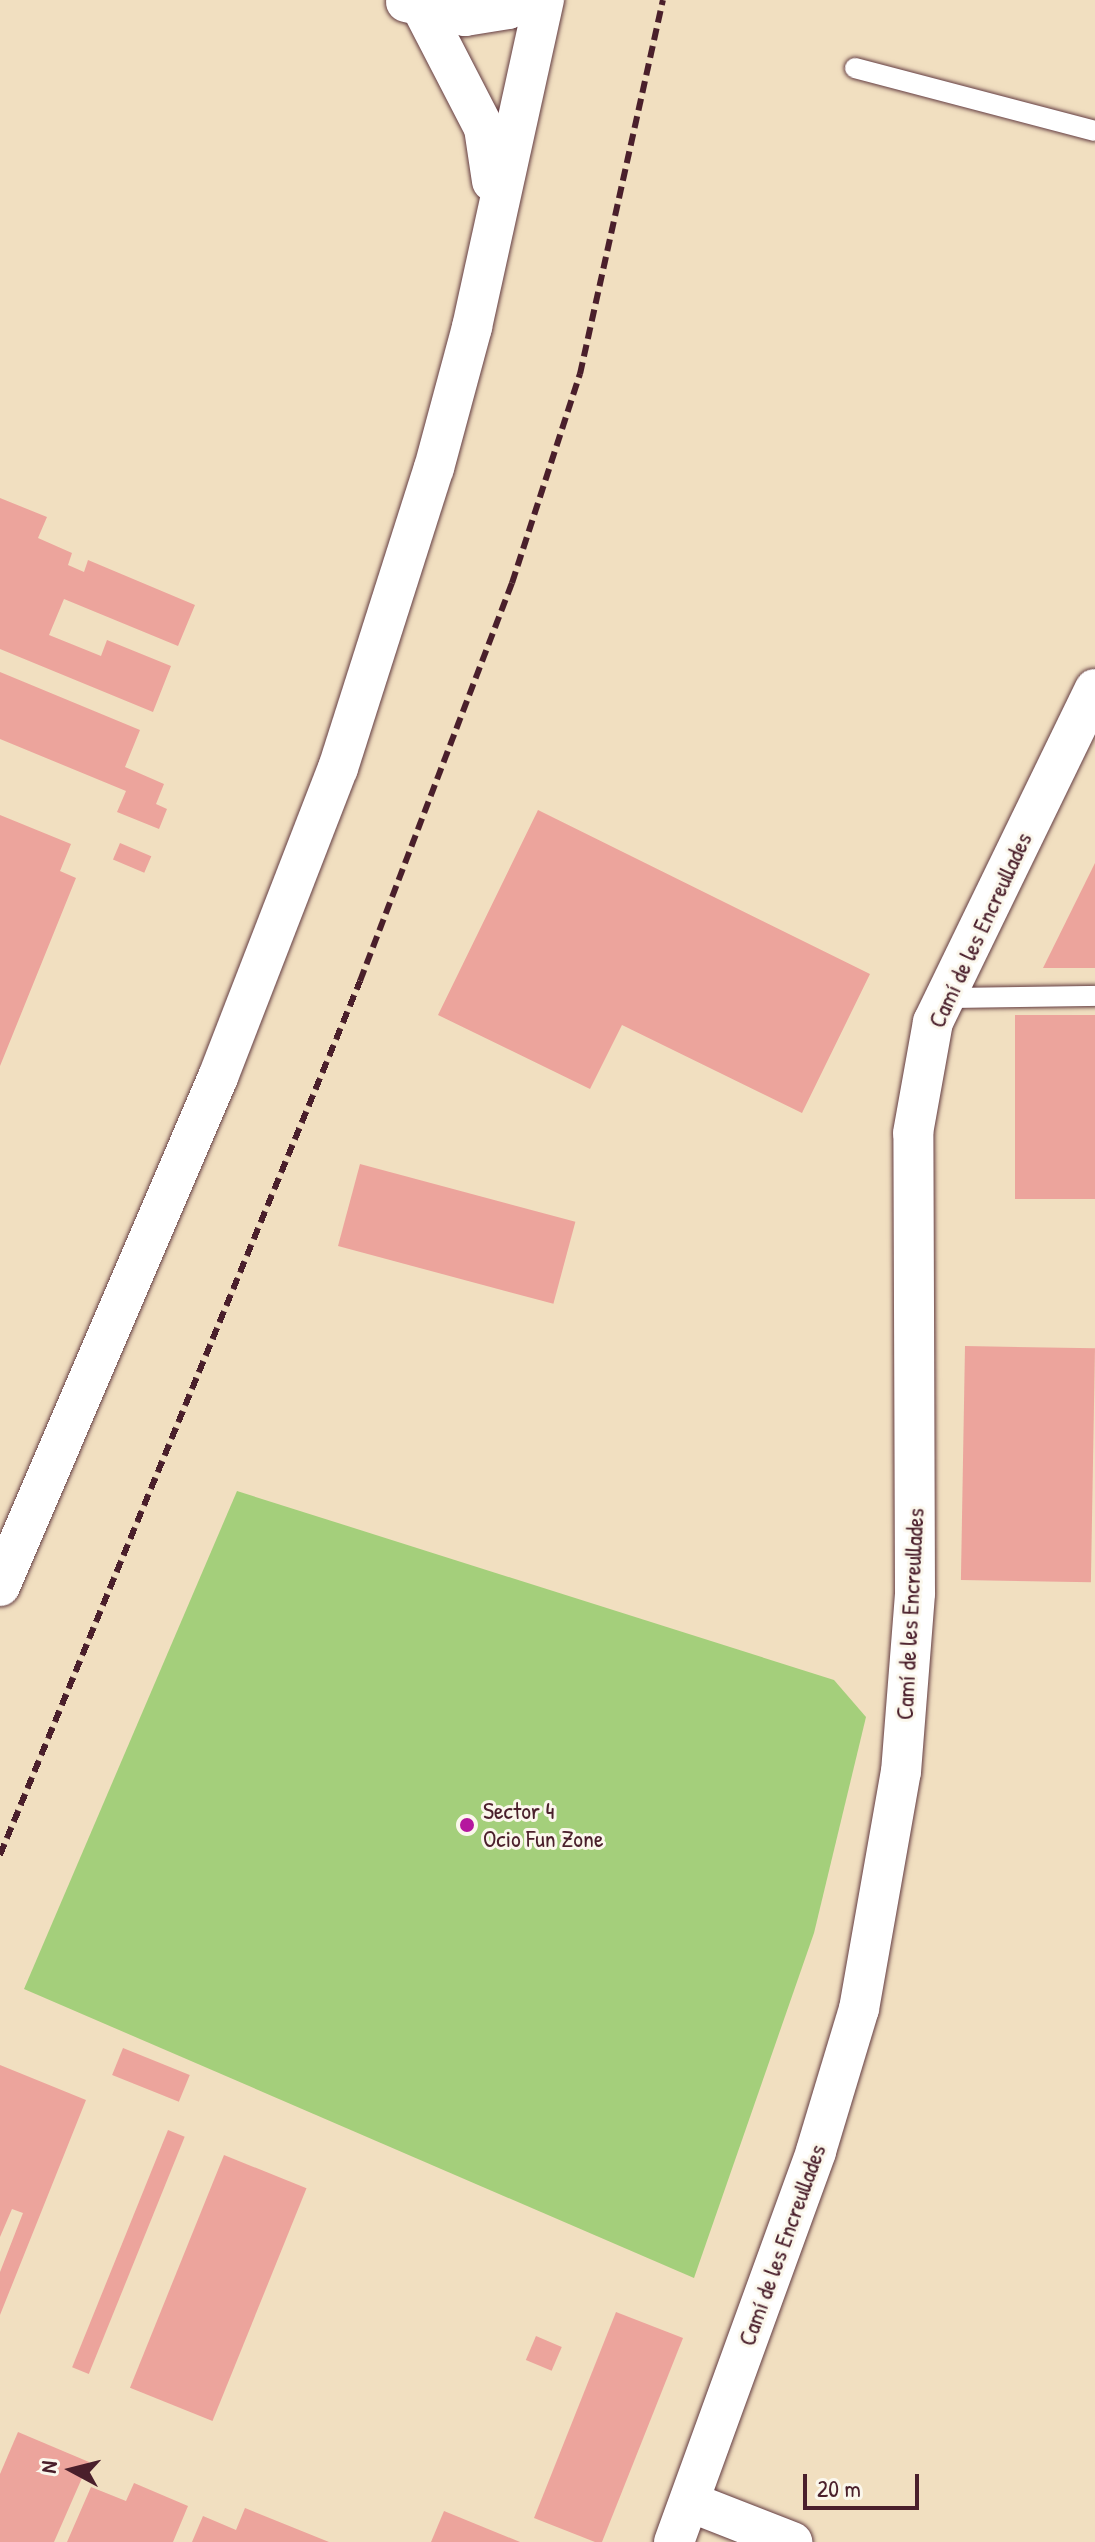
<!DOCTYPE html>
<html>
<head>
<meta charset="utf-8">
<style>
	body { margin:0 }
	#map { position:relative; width:1095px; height:2542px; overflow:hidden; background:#f1dfc0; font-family:"Patrick Hand",sans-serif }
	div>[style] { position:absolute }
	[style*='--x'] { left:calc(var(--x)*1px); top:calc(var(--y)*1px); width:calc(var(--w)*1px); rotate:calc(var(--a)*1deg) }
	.green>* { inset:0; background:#a4cf7b }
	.building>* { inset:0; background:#eca49c; transform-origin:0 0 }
	.roads { filter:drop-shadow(0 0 2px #633c41) drop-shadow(0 0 2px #633c41) }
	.lane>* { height:20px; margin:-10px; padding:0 10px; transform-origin:10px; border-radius:10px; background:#fff }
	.street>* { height:40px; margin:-20px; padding:0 20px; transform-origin:20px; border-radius:20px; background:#fff }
	.rail>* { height:6px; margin-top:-3px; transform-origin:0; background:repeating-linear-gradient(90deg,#4a1f2b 0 12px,transparent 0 18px) }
	.dots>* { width:22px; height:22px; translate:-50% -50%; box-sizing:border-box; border:4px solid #fbf7ec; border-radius:50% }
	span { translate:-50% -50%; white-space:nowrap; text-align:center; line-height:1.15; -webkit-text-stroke:6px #fbf7ec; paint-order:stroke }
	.street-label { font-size:24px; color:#4a1f2b }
	.poi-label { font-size:24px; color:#4a1f2b }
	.left { translate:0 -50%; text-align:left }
	.north { position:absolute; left:32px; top:2430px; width:80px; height:80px; -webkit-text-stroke:6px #fbf7ec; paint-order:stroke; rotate:277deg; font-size:22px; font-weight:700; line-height:32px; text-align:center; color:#4a1f2b }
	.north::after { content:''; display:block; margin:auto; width:28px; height:36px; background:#4a1f2b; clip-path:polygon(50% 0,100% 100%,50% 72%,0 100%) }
	.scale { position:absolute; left:803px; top:2474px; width:116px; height:36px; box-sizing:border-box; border:4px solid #4a1f2b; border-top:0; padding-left:10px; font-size:24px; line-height:28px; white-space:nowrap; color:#4a1f2b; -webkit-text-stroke:6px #fbf7ec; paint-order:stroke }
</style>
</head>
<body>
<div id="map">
	<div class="green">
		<div style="clip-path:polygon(237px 1491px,834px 1680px,866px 1717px,814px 1933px,694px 2278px,24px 1989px)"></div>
	</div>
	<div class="building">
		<div style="clip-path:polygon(0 498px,47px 517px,38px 538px,72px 553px,68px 565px,84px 572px,88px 560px,195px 605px,178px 646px,64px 599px,49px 635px,101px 656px,107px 640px,171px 666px,153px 712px,0 649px)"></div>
		<div style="clip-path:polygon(0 672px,140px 730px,125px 767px,164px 784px,156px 804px,167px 809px,159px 829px,117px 812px,126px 791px,0 739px)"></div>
		<div style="clip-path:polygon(538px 810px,870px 974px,802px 1113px,622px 1025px,590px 1089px,438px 1015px)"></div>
		<div style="clip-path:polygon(0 815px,71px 844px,60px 871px,76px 878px,0 1066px)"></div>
		<div style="left:120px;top:843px;width:34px;height:18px;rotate:23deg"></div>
		<div style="clip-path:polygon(1095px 863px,1095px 968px,1043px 968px)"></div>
		<div style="left:1095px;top:1015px;width:184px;height:80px;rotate:90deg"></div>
		<div style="left:360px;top:1164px;width:223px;height:85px;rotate:15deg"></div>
		<div style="left:965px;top:1346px;width:130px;height:234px;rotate:1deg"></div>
		<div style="left:123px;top:2048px;width:72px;height:29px;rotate:22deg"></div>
		<div style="clip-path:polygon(0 2065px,86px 2100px,0 2315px,0 2272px,23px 2213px,12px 2209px,0 2237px)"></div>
		<div style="left:168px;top:2130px;width:18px;height:256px;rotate:22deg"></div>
		<div style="left:224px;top:2155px;width:89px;height:251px;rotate:22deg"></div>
		<div style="clip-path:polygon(616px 2312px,683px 2338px,602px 2542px,595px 2542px,534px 2518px)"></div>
		<div style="left:536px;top:2336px;width:28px;height:26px;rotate:23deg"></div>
		<div style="clip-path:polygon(18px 2432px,89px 2462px,54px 2542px,0 2542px,0 2474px)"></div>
		<div style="clip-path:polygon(134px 2483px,188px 2506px,173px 2542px,67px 2542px,91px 2487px,126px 2501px)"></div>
		<div style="clip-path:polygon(245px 2508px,329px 2542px,192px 2542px,203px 2516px,236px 2530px)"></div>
		<div style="clip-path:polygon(444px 2511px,520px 2542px,431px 2542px)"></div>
	</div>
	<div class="roads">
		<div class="lane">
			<div style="--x:855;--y:68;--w:248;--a:14.7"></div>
			<div style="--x:945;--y:998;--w:150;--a:-0.8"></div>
		</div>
		<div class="street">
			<div style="--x:406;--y:2;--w:61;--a:13.3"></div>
			<div style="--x:465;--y:16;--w:44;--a:-9.2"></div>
			<div style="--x:508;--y:9;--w:20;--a:-27"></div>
			<div style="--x:423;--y:10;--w:133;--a:62.7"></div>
			<div style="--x:484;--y:128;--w:54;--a:81.4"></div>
			<div style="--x:0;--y:1586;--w:554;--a:-66.81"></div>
			<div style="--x:218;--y:1077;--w:331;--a:-68.8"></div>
			<div style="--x:338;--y:768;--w:315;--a:-72.3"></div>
			<div style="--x:434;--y:468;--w:146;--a:-74.9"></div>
			<div style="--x:472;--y:327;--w:335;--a:-77.6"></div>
			<div style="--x:690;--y:2502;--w:110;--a:21.4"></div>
			<div style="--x:674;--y:2542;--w:416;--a:-70"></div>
			<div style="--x:816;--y:2151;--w:148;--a:-73.2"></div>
			<div style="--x:859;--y:2009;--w:241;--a:-80"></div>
			<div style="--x:901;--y:1772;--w:180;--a:-85.5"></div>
			<div style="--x:915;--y:1593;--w:460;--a:-90.2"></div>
			<div style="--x:913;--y:1133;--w:113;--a:-79.8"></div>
			<div style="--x:933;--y:1022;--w:370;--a:-64.1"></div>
		</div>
	</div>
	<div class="rail">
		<div style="--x:0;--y:1855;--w:945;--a:-67.61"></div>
		<div style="--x:360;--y:981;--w:426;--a:-69.1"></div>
		<div style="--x:512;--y:583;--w:220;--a:-72"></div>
		<div style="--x:580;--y:374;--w:383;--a:-77.5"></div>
	</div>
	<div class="dots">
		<div style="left:467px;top:1825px;background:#b5179e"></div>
	</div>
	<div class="street-label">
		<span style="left:980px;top:930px;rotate:-65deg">Camí de les Encreullades</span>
		<span style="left:910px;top:1614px;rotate:-87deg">Camí de les Encreullades</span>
		<span style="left:782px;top:2245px;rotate:-70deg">Camí de les Encreullades</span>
	</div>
	<div class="poi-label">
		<span class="left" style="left:483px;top:1825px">Sector 4<br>Ocio Fun Zone</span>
	</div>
	<div class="north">N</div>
	<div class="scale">20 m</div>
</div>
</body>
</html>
